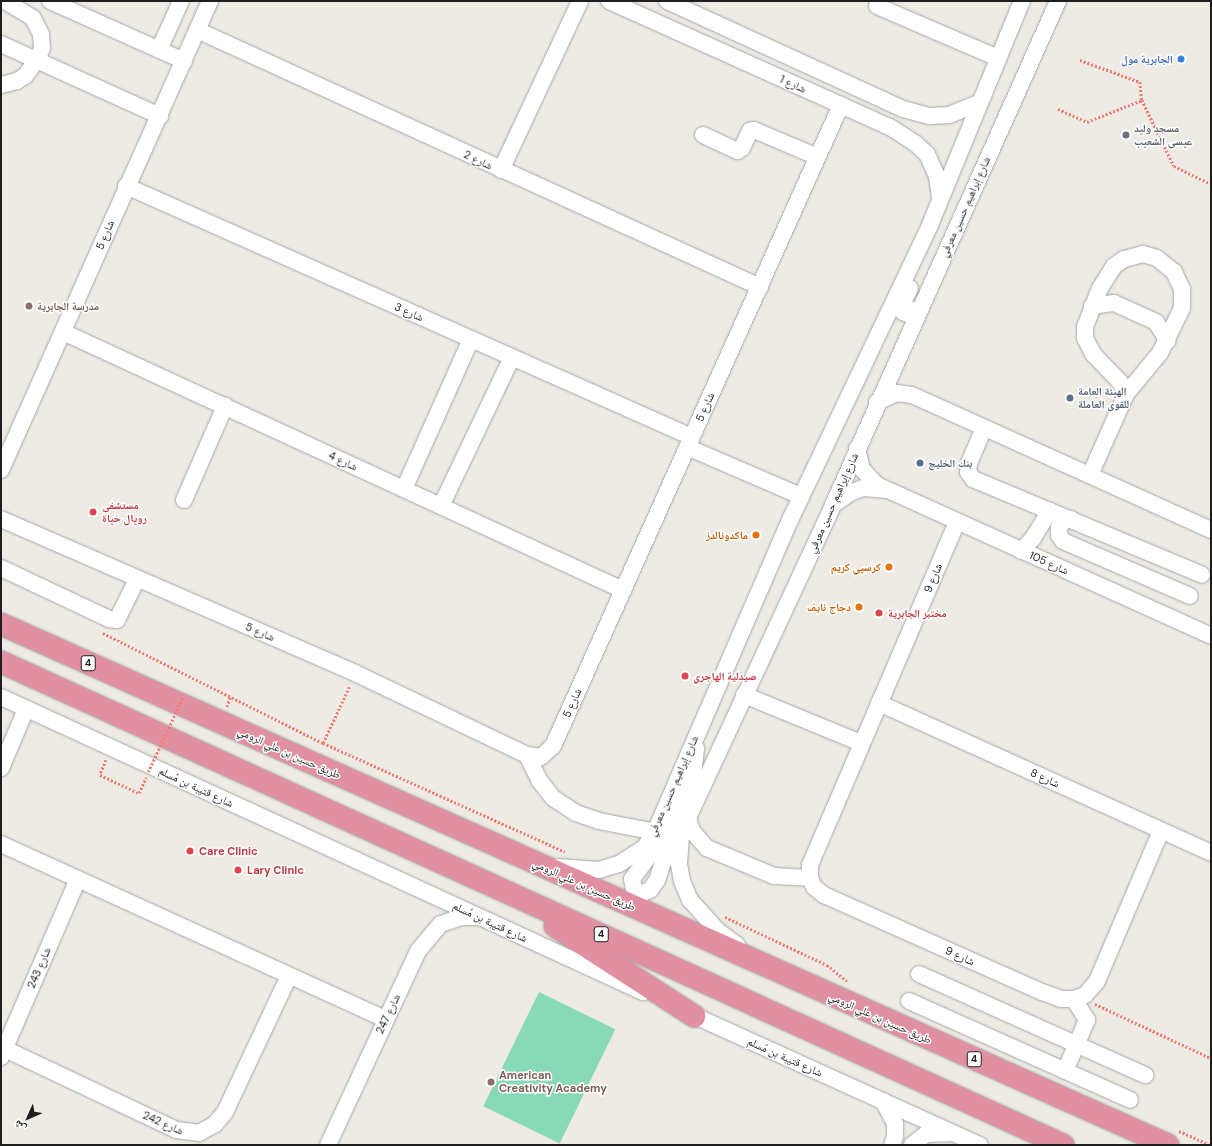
<!DOCTYPE html>
<html>
<head>
<meta charset="utf-8">
<style>
	body { margin:0 }
	#map { position:relative; width:1212px; height:1146px; overflow:hidden; background:#eeebe4; font-family:"DM Sans","Noto Naskh Arabic",sans-serif }
	div>[style] { position:absolute }
	[style*='--x'] { left:calc(var(--x)*1px); top:calc(var(--y)*1px); width:calc(var(--w)*1px); rotate:calc(var(--a)*1deg) }
	.pitch>* { inset:0; background:#87d9b7; transform-origin:0 0 }
	.path>* { height:2.5px; margin-top:-1.25px; transform-origin:0; background:repeating-linear-gradient(90deg,#f17d72 0 2px,transparent 0 4px) }
	.roads { filter:drop-shadow(0 0 1px #a5a5a5) drop-shadow(0 0 1px #a5a5a5) }
	.minor>* { height:16px; margin:-8px; padding:0 8px; transform-origin:8px; border-radius:8px; background:#fff }
	.highway>* { height:22px; margin:-11px; padding:0 11px; transform-origin:11px; border-radius:11px; background:#e190a1 }
	.path-bridge>* { height:2.5px; margin-top:-1.25px; transform-origin:0; background:repeating-linear-gradient(90deg,#f17d72 0 2px,transparent 0 4px) }
	.dots>* { width:11px; height:11px; translate:-50% -50%; box-sizing:border-box; border:2px solid #fff; border-radius:50% }
	span { translate:-50% -50%; white-space:nowrap; text-align:center; line-height:1.15; -webkit-text-stroke:3px #fff; paint-order:stroke }
	.shield-label span { padding:1px 3px; background:#fff; border:1px solid; border-radius:3px; -webkit-text-stroke-width:0 }
	.shield-label { font-size:10px; color:#1e1e1e; font-weight:700 }
	.shop-label { font-size:11px; color:#366cbe; font-weight:700 }
	.right { translate:-100% -50%; text-align:right }
	.street-label { font-size:11px; color:#1e1e1e }
	.worship-label { font-size:11px; color:#5b616d; font-weight:700 }
	.left { translate:0 -50%; text-align:left }
	.education-label { font-size:11px; color:#785e54; font-weight:700 }
	.service-label { font-size:11px; color:#4e5e75; font-weight:700 }
	.health-label { font-size:11px; color:#be3a42; font-weight:700 }
	.food-label { font-size:11px; color:#c56008; font-weight:700 }
	.frame { position:absolute; inset:0; border:2px solid #1e1e1e; pointer-events:none }
	.north { position:absolute; left:8px; top:1098px; width:40px; height:40px; -webkit-text-stroke:3px #fff; paint-order:stroke; rotate:225deg; font-size:11px; font-weight:700; line-height:16px; text-align:center; color:#1e1e1e }
	.north::after { content:''; display:block; margin:auto; width:14px; height:18px; background:#1e1e1e; clip-path:polygon(50% 0,100% 100%,50% 72%,0 100%) }
</style>
</head>
<body>
<div id="map">
	<div class="pitch">
		<div style="left:539px;top:992px;width:85px;height:127px;rotate:26deg"></div>
	</div>
	<div class="path">
		<div style="--x:1080;--y:60;--w:64;--a:20.1"></div>
		<div style="--x:1140;--y:82;--w:18;--a:84"></div>
		<div style="--x:1142;--y:100;--w:73;--a:64.1"></div>
		<div style="--x:1174;--y:166;--w:41;--a:25.9"></div>
		<div style="--x:1058;--y:109;--w:32;--a:24"></div>
		<div style="--x:1087;--y:122;--w:59;--a:-21.8"></div>
		<div style="--x:103;--y:633;--w:246;--a:26.6"></div>
		<div style="--x:323;--y:743;--w:265;--a:24.2"></div>
		<div style="--x:227;--y:707;--w:11;--a:-75"></div>
		<div style="--x:323;--y:743;--w:64;--a:-65"></div>
		<div style="--x:106;--y:760;--w:16;--a:112"></div>
		<div style="--x:100;--y:775;--w:43;--a:24.8"></div>
		<div style="--x:139;--y:793;--w:17;--a:-65"></div>
		<div style="--x:725;--y:917;--w:113;--a:25.2"></div>
		<div style="--x:827;--y:965;--w:27;--a:39"></div>
		<div style="--x:1095;--y:1004;--w:128;--a:25"></div>
		<div style="--x:1179;--y:1131;--w:35;--a:24"></div>
	</div>
	<div class="roads">
		<div class="minor">
			<div style="--x:50;--y:1;--w:147;--a:24.1"></div>
			<div style="--x:609;--y:1;--w:308;--a:24.2"></div>
			<div style="--x:890;--y:127;--w:30;--a:33"></div>
			<div style="--x:915;--y:143;--w:16;--a:43"></div>
			<div style="--x:927;--y:154;--w:24;--a:66"></div>
			<div style="--x:937;--y:176;--w:22;--a:82"></div>
			<div style="--x:667;--y:1;--w:260;--a:24.6"></div>
			<div style="--x:903;--y:109;--w:28;--a:15"></div>
			<div style="--x:930;--y:116;--w:19;--a:-3"></div>
			<div style="--x:949;--y:115;--w:32;--a:-22"></div>
			<div style="--x:877;--y:6;--w:132;--a:23.3"></div>
			<div style="--x:197;--y:30;--w:619;--a:24.54"></div>
			<div style="--x:1;--y:44;--w:175;--a:24.4"></div>
			<div style="--x:159;--y:50;--w:54;--a:-65.8"></div>
			<div style="--x:1;--y:85;--w:16;--a:-14"></div>
			<div style="--x:17;--y:81;--w:9;--a:-32"></div>
			<div style="--x:25;--y:76;--w:20;--a:-53"></div>
			<div style="--x:37;--y:60;--w:13;--a:-67"></div>
			<div style="--x:42;--y:48;--w:14;--a:-94"></div>
			<div style="--x:41;--y:34;--w:18;--a:-117"></div>
			<div style="--x:33;--y:18;--w:33;--a:-149"></div>
			<div style="--x:703;--y:135;--w:38;--a:25"></div>
			<div style="--x:737;--y:151;--w:6;--a:-31"></div>
			<div style="--x:742;--y:148;--w:19;--a:-65"></div>
			<div style="--x:750;--y:131;--w:4;--a:-14"></div>
			<div style="--x:754;--y:130;--w:69;--a:22.9"></div>
			<div style="--x:501;--y:170;--w:187;--a:-64.9"></div>
			<div style="--x:126;--y:186;--w:619;--a:23.92"></div>
			<div style="--x:910;--y:288;--w:20;--a:114"></div>
			<div style="--x:902;--y:306;--w:6;--a:81"></div>
			<div style="--x:903;--y:312;--w:5;--a:22"></div>
			<div style="--x:908;--y:314;--w:15;--a:-28"></div>
			<div style="--x:1092;--y:306;--w:22;--a:-8"></div>
			<div style="--x:1114;--y:303;--w:46;--a:24.3"></div>
			<div style="--x:1156;--y:322;--w:22;--a:58"></div>
			<div style="--x:63;--y:332;--w:617;--a:24.74"></div>
			<div style="--x:877;--y:402;--w:22;--a:-24"></div>
			<div style="--x:897;--y:393;--w:15;--a:8"></div>
			<div style="--x:912;--y:395;--w:328;--a:24.3"></div>
			<div style="--x:984;--y:428;--w:38;--a:113"></div>
			<div style="--x:969;--y:463;--w:9;--a:96"></div>
			<div style="--x:968;--y:472;--w:9;--a:54"></div>
			<div style="--x:973;--y:479;--w:248;--a:22.7"></div>
			<div style="--x:687;--y:447;--w:124;--a:23.3"></div>
			<div style="--x:857;--y:448;--w:22;--a:77"></div>
			<div style="--x:862;--y:469;--w:22;--a:47"></div>
			<div style="--x:877;--y:485;--w:367;--a:24.3"></div>
			<div style="--x:1;--y:470;--w:513;--a:-65.98"></div>
			<div style="--x:1090;--y:475;--w:89;--a:-66"></div>
			<div style="--x:1126;--y:394;--w:53;--a:-50.3"></div>
			<div style="--x:1160;--y:353;--w:50;--a:-63.9"></div>
			<div style="--x:1182;--y:308;--w:19;--a:-90"></div>
			<div style="--x:1182;--y:289;--w:19;--a:-115"></div>
			<div style="--x:1174;--y:272;--w:22;--a:-141"></div>
			<div style="--x:1157;--y:258;--w:15;--a:-164"></div>
			<div style="--x:1143;--y:254;--w:20;--a:165"></div>
			<div style="--x:1124;--y:259;--w:12;--a:145"></div>
			<div style="--x:1114;--y:266;--w:26;--a:122"></div>
			<div style="--x:1100;--y:288;--w:42;--a:111"></div>
			<div style="--x:1085;--y:327;--w:11;--a:90"></div>
			<div style="--x:1085;--y:338;--w:18;--a:63"></div>
			<div style="--x:1093;--y:354;--w:39;--a:46"></div>
			<div style="--x:1120;--y:382;--w:13;--a:63"></div>
			<div style="--x:404;--y:489;--w:164;--a:-65.9"></div>
			<div style="--x:184;--y:500;--w:103;--a:-66.4"></div>
			<div style="--x:834;--y:504;--w:22;--a:-34"></div>
			<div style="--x:852;--y:492;--w:12;--a:-20"></div>
			<div style="--x:863;--y:488;--w:21;--a:5"></div>
			<div style="--x:441;--y:506;--w:165;--a:-64.5"></div>
			<div style="--x:1;--y:519;--w:386;--a:23.5"></div>
			<div style="--x:355;--y:673;--w:191;--a:25.5"></div>
			<div style="--x:527;--y:755;--w:14;--a:8"></div>
			<div style="--x:541;--y:757;--w:16;--a:-43"></div>
			<div style="--x:553;--y:746;--w:703;--a:-65.81"></div>
			<div style="--x:1071;--y:519;--w:7;--a:164"></div>
			<div style="--x:1064;--y:521;--w:8;--a:130"></div>
			<div style="--x:1059;--y:527;--w:8;--a:90"></div>
			<div style="--x:1059;--y:535;--w:7;--a:56"></div>
			<div style="--x:1063;--y:541;--w:138;--a:23.4"></div>
			<div style="--x:957;--y:522;--w:373;--a:113.2"></div>
			<div style="--x:810;--y:865;--w:13;--a:90"></div>
			<div style="--x:810;--y:878;--w:10;--a:66"></div>
			<div style="--x:814;--y:887;--w:13;--a:39"></div>
			<div style="--x:824;--y:895;--w:239;--a:24"></div>
			<div style="--x:1042;--y:992;--w:20;--a:20"></div>
			<div style="--x:1061;--y:999;--w:13;--a:0"></div>
			<div style="--x:1074;--y:999;--w:12;--a:-20"></div>
			<div style="--x:1085;--y:995;--w:18;--a:-49"></div>
			<div style="--x:1097;--y:981;--w:163;--a:-66.9"></div>
			<div style="--x:1021;--y:551;--w:18;--a:-47"></div>
			<div style="--x:1033;--y:538;--w:32;--a:-58"></div>
			<div style="--x:1;--y:568;--w:119;--a:25.3"></div>
			<div style="--x:109;--y:619;--w:8;--a:7"></div>
			<div style="--x:117;--y:620;--w:46;--a:-64"></div>
			<div style="--x:744;--y:695;--w:126;--a:22.3"></div>
			<div style="--x:1;--y:697;--w:707;--a:24.68"></div>
			<div style="--x:879;--y:703;--w:364;--a:24.3"></div>
			<div style="--x:527;--y:755;--w:28;--a:64"></div>
			<div style="--x:539;--y:780;--w:23;--a:52"></div>
			<div style="--x:553;--y:798;--w:27;--a:33"></div>
			<div style="--x:576;--y:813;--w:24;--a:19"></div>
			<div style="--x:599;--y:821;--w:57;--a:11.1"></div>
			<div style="--x:1;--y:768;--w:64;--a:-67"></div>
			<div style="--x:688;--y:818;--w:14;--a:73"></div>
			<div style="--x:692;--y:831;--w:23;--a:49"></div>
			<div style="--x:707;--y:848;--w:73;--a:22.7"></div>
			<div style="--x:774;--y:876;--w:36;--a:3"></div>
			<div style="--x:681;--y:833;--w:34;--a:122"></div>
			<div style="--x:663;--y:862;--w:19;--a:108"></div>
			<div style="--x:657;--y:880;--w:11;--a:124"></div>
			<div style="--x:651;--y:889;--w:9;--a:153"></div>
			<div style="--x:643;--y:893;--w:9;--a:-162"></div>
			<div style="--x:634;--y:890;--w:11;--a:-100"></div>
			<div style="--x:632;--y:879;--w:59;--a:-53.3"></div>
			<div style="--x:667;--y:832;--w:64;--a:-65.9"></div>
			<div style="--x:693;--y:774;--w:26;--a:-83"></div>
			<div style="--x:1;--y:844;--w:422;--a:24.5"></div>
			<div style="--x:558;--y:867;--w:41;--a:4.2"></div>
			<div style="--x:599;--y:870;--w:21;--a:-17"></div>
			<div style="--x:619;--y:864;--w:31;--a:-33"></div>
			<div style="--x:645;--y:847;--w:18;--a:-56"></div>
			<div style="--x:655;--y:832;--w:344;--a:-66.6"></div>
			<div style="--x:792;--y:516;--w:322;--a:-64.6"></div>
			<div style="--x:930;--y:225;--w:242;--a:-67.7"></div>
			<div style="--x:737;--y:945;--w:22;--a:-144"></div>
			<div style="--x:719;--y:932;--w:43;--a:-132.2"></div>
			<div style="--x:690;--y:900;--w:21;--a:-113"></div>
			<div style="--x:682;--y:881;--w:17;--a:-100"></div>
			<div style="--x:679;--y:864;--w:31;--a:-86"></div>
			<div style="--x:681;--y:833;--w:362;--a:-65.1"></div>
			<div style="--x:833;--y:505;--w:552;--a:-65.94"></div>
			<div style="--x:919;--y:974;--w:248;--a:24.1"></div>
			<div style="--x:909;--y:1001;--w:242;--a:24.1"></div>
			<div style="--x:684;--y:1011;--w:325;--a:24.4"></div>
			<div style="--x:5;--y:1049;--w:189;--a:25.3"></div>
			<div style="--x:176;--y:1130;--w:23;--a:7"></div>
			<div style="--x:199;--y:1133;--w:18;--a:-29"></div>
			<div style="--x:215;--y:1124;--w:16;--a:-50"></div>
			<div style="--x:225;--y:1112;--w:150;--a:-64.8"></div>
			<div style="--x:1;--y:1057;--w:194;--a:-66.6"></div>
			<div style="--x:1065;--y:1071;--w:56;--a:-66.7"></div>
			<div style="--x:1087;--y:1020;--w:25;--a:-122"></div>
			<div style="--x:883;--y:1101;--w:26;--a:62"></div>
			<div style="--x:895;--y:1124;--w:12;--a:90"></div>
			<div style="--x:895;--y:1136;--w:9;--a:108"></div>
			<div style="--x:328;--y:1145;--w:214;--a:-65.1"></div>
			<div style="--x:418;--y:951;--w:35;--a:-50"></div>
			<div style="--x:441;--y:924;--w:21;--a:-19"></div>
			<div style="--x:461;--y:917;--w:16;--a:0"></div>
			<div style="--x:912;--y:1145;--w:18;--a:-38"></div>
			<div style="--x:926;--y:1134;--w:24;--a:-2"></div>
		</div>
		<div class="highway">
			<div style="--x:1;--y:624;--w:1278;--a:24.06"></div>
			<div style="--x:1;--y:662;--w:1167;--a:24.46"></div>
			<div style="--x:555;--y:926;--w:166;--a:32.9"></div>
		</div>
	</div>
	<div class="path-bridge">
		<div style="--x:148;--y:772;--w:83;--a:-65"></div>
	</div>
	<div class="dots">
		<div style="left:1181px;top:59px;background:#3f7fe0"></div>
		<div style="left:1126px;top:135px;background:#6b7280"></div>
		<div style="left:29px;top:306px;background:#8d6e63"></div>
		<div style="left:1070px;top:398px;background:#5c6f8a"></div>
		<div style="left:920px;top:463px;background:#5c6f8a"></div>
		<div style="left:93px;top:512px;background:#e0444e"></div>
		<div style="left:756px;top:535px;background:#e8710a"></div>
		<div style="left:889px;top:567px;background:#e8710a"></div>
		<div style="left:859px;top:607px;background:#e8710a"></div>
		<div style="left:879px;top:613px;background:#e0444e"></div>
		<div style="left:685px;top:676px;background:#e0444e"></div>
		<div style="left:190px;top:851px;background:#e0444e"></div>
		<div style="left:238px;top:870px;background:#e0444e"></div>
		<div style="left:491px;top:1082px;background:#8d6e63"></div>
	</div>
	<div class="shield-label">
		<span style="left:88px;top:663px">4</span>
		<span style="left:601px;top:934px">4</span>
		<span style="left:974px;top:1059px">4</span>
	</div>
	<div class="shop-label">
		<span class="right" style="left:1173px;top:59px">الجابرية مول</span>
	</div>
	<div class="street-label">
		<span style="left:793px;top:84px;rotate:24deg">شارع 1</span>
		<span style="left:478px;top:160px;rotate:25deg">شارع 2</span>
		<span style="left:965px;top:207px;rotate:-66deg">شارع إبراهيم حسين معرفي</span>
		<span style="left:105px;top:235px;rotate:-67deg">شارع 5</span>
		<span style="left:409px;top:312px;rotate:24deg">شارع 3</span>
		<span style="left:705px;top:407px;rotate:-66deg">شارع 5</span>
		<span style="left:343px;top:461px;rotate:25deg">شارع 4</span>
		<span style="left:833px;top:503px;rotate:-66deg">شارع إبراهيم حسين معرفي</span>
		<span style="left:1049px;top:563px;rotate:24deg">شارع 105</span>
		<span style="left:933px;top:578px;rotate:-67deg">شارع 9</span>
		<span style="left:260px;top:632px;rotate:23deg">شارع 5</span>
		<span style="left:572px;top:703px;rotate:-66deg">شارع 5</span>
		<span style="left:289px;top:753px;rotate:24deg">طريق حسين بن علي الرومي</span>
		<span style="left:1045px;top:778px;rotate:24deg">شارع 8</span>
		<span style="left:673px;top:786px;rotate:-66deg">شارع إبراهيم حسين معرفي</span>
		<span style="left:196px;top:787px;rotate:25deg">شارع قتيبة بن مُسلم</span>
		<span style="left:584px;top:885px;rotate:24deg">طريق حسين بن علي الرومي</span>
		<span style="left:490px;top:922px;rotate:25deg">شارع قتيبة بن مُسلم</span>
		<span style="left:960px;top:956px;rotate:24deg">شارع 9</span>
		<span style="left:39px;top:968px;rotate:-67deg">شارع 243</span>
		<span style="left:388px;top:1014px;rotate:-65deg">شارع 247</span>
		<span style="left:880px;top:1018px;rotate:24deg">طريق حسين بن علي الرومي</span>
		<span style="left:785px;top:1057px;rotate:24deg">شارع قتيبة بن مُسلم</span>
		<span style="left:163px;top:1123px;rotate:23deg">شارع 242</span>
	</div>
	<div class="worship-label">
		<span class="left" style="left:1134px;top:135px">مسجد وليد<br>عيسى الشعيب</span>
	</div>
	<div class="education-label">
		<span class="left" style="left:37px;top:306px">مدرسة الجابرية</span>
		<span class="left" style="left:499px;top:1082px">American<br>Creativity Academy</span>
	</div>
	<div class="service-label">
		<span class="left" style="left:1078px;top:398px">الهيئة العامة<br>للقوى العاملة</span>
		<span class="left" style="left:928px;top:463px">بنك الخليج</span>
	</div>
	<div class="health-label">
		<span class="left" style="left:102px;top:512px">مستشفى<br>رويال حياة</span>
		<span class="left" style="left:888px;top:613px">مختبر الجابرية</span>
		<span class="left" style="left:693px;top:676px">صيدلية الهاجري</span>
		<span class="left" style="left:199px;top:851px">Care Clinic</span>
		<span class="left" style="left:247px;top:870px">Lary Clinic</span>
	</div>
	<div class="food-label">
		<span class="right" style="left:748px;top:535px">ماكدونالدز</span>
		<span class="right" style="left:881px;top:567px">كرسپي كريم</span>
		<span class="right" style="left:851px;top:607px">دجاج نايف</span>
	</div>
	<div class="frame"></div>
	<div class="north">ش</div>
</div>
</body>
</html>
